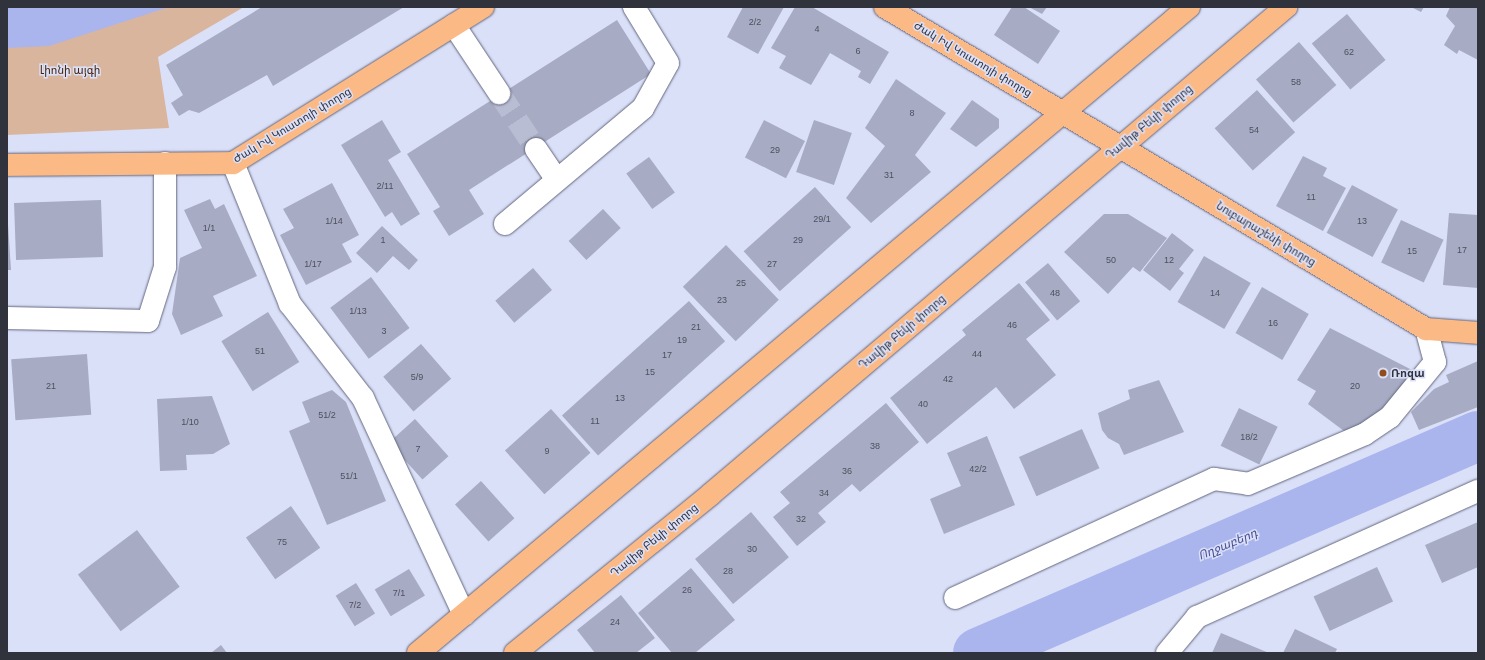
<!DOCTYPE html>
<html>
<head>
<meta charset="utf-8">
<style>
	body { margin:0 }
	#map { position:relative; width:1485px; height:660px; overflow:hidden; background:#dbe0f9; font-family:Arial,"Noto Sans Armenian",sans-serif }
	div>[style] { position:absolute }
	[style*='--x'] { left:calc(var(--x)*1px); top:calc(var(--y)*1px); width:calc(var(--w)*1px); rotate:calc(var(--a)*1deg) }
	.green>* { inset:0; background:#dab59d }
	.water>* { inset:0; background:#aab4ed }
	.river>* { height:50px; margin:-25px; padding:0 25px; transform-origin:25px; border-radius:25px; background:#aab4ed }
	.building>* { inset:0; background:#a7abc4; transform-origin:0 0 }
	.minor-tunnel>* { height:22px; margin-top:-11px; transform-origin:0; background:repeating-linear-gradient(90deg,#b9bdd3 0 22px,transparent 0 33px) }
	.roads { filter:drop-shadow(0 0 1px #62667d) drop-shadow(0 0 1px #62667d) }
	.minor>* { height:22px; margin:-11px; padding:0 11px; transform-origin:11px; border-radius:11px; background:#fff }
	.major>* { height:22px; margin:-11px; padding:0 11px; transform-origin:11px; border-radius:11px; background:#fbb986 }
	.dots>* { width:11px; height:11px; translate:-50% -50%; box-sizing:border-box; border:2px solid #dbe0f9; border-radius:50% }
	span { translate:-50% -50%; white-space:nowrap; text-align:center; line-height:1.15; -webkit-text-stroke:3px #dbe0f9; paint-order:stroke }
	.number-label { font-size:9px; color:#4e505e }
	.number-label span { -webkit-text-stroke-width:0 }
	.street-label { font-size:11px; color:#30323c }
	.park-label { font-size:11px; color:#452105 }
	.poi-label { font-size:11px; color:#30323c; font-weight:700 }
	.left { translate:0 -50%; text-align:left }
	.water-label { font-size:12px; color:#484e94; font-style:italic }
	.frame { position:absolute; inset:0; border:8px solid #30323c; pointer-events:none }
</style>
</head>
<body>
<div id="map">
	<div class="green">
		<div style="clip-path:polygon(7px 7px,244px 7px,158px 57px,169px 128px,7px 135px)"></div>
	</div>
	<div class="water">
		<div style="clip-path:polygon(7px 7px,169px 7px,49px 46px,7px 48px)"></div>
	</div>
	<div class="river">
		<div style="--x:978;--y:653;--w:545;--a:-23.46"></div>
	</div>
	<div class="building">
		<div style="clip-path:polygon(262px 7px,404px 7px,273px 86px,267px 75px,199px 113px,189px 110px,179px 116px,171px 103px,183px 95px,166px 65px)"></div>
		<div style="clip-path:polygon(743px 7px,784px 7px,758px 54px,727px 37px)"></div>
		<div style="clip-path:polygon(795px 7px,812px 7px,889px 52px,870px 84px,858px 77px,861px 71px,830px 53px,811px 85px,779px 68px,786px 56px,771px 48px)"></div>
		<div style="clip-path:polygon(1012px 7px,1024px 7px,1060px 31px,1038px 64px,994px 35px)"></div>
		<div style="clip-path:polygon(1029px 7px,1047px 7px,1042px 14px)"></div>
		<div style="clip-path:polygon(1411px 7px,1424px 7px,1421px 12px)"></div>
		<div style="clip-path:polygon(1450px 7px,1478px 7px,1478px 60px,1459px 50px,1457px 54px,1444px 45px,1455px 26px,1446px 16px)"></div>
		<div style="left:1347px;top:14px;width:60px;height:46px;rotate:50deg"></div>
		<div style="clip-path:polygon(617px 20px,651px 74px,469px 190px,484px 214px,449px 236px,433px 211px,440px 207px,407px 154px)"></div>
		<div style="left:1299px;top:42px;width:57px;height:57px;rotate:49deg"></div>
		<div style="clip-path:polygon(896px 79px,946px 113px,915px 155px,931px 172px,871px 223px,846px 198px,885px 146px,865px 128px)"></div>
		<div style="left:1257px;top:90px;width:57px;height:57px;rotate:48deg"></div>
		<div style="clip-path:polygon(972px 100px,999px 119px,999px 128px,976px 147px,950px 129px)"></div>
		<div style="clip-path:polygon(382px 120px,401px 152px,388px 160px,420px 214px,401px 226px,392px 212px,385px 217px,341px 145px)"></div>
		<div style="left:764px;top:120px;width:46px;height:42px;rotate:27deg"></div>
		<div style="left:814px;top:120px;width:40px;height:55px;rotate:19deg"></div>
		<div style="clip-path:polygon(1303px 156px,1327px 168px,1323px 176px,1346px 188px,1323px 231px,1276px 206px)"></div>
		<div style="left:649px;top:157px;width:44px;height:28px;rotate:54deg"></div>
		<div style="clip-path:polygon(332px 183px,359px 235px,342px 244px,352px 262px,306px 285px,280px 235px,294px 228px,283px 209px)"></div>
		<div style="left:1352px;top:185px;width:52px;height:54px;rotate:28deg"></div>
		<div style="left:815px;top:187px;width:54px;height:96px;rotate:48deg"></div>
		<div style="clip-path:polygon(210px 199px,215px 209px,224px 204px,257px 276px,213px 296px,223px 316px,181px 335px,172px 314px,180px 258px,202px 248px,184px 210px)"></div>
		<div style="left:101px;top:200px;width:57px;height:87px;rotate:88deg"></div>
		<div style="clip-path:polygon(7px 209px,11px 270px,7px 270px)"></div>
		<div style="left:603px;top:209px;width:26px;height:47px;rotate:47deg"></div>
		<div style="clip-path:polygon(1449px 213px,1478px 215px,1478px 288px,1443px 285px)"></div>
		<div style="clip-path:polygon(1104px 214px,1128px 214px,1167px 238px,1140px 272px,1133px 267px,1108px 294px,1064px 252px)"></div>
		<div style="left:1401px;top:220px;width:47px;height:47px;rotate:25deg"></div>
		<div style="clip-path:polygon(382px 226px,418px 260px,409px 270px,393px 256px,377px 273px,356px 253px)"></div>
		<div style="clip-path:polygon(1172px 233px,1194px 250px,1179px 269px,1184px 273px,1170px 291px,1143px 270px)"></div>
		<div style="left:726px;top:245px;width:76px;height:60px;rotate:46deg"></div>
		<div style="left:1204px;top:256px;width:54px;height:53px;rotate:30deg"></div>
		<div style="left:1048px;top:263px;width:50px;height:30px;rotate:50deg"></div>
		<div style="left:533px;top:268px;width:29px;height:50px;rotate:49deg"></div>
		<div style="left:371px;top:277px;width:64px;height:51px;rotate:53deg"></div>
		<div style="clip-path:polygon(1019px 283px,1050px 320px,1026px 339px,1056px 375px,1014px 409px,996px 387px,927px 444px,890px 398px,966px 335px,962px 330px)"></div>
		<div style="left:1262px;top:287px;width:54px;height:53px;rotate:30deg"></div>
		<div style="left:689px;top:301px;width:54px;height:171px;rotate:48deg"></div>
		<div style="left:268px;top:312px;width:59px;height:55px;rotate:58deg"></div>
		<div style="clip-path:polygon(1330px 328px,1414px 371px,1387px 410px,1348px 434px,1308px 404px,1316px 391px,1297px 380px)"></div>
		<div style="left:421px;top:344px;width:46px;height:50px;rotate:49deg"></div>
		<div style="left:87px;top:354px;width:61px;height:76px;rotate:86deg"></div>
		<div style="clip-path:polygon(1478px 361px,1478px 407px,1419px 430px,1411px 412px,1434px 389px,1449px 382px,1446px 375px)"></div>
		<div style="clip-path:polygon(1159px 380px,1184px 432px,1124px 455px,1119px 444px,1108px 438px,1102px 430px,1098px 413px,1130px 399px,1128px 390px)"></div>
		<div style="clip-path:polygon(332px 390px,346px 402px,386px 501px,327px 525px,289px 431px,310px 422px,302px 402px)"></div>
		<div style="clip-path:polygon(212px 396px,230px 444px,213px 454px,186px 455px,187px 470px,160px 471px,157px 399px)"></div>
		<div style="clip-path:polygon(886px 403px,919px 442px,860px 492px,852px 484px,818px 513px,826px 522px,797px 546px,773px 517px,790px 503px,780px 492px)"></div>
		<div style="left:1239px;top:408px;width:43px;height:42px;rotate:26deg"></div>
		<div style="left:551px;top:409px;width:59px;height:62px;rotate:48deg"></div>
		<div style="left:415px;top:419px;width:50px;height:35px;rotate:48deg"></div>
		<div style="left:1082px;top:429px;width:43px;height:69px;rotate:66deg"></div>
		<div style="clip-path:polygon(987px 436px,1015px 505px,944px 534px,930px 499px,961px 486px,947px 453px)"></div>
		<div style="left:481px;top:481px;width:50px;height:35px;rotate:48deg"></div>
		<div style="left:291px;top:506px;width:51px;height:55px;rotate:55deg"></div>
		<div style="left:751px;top:512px;width:59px;height:73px;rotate:50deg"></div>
		<div style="clip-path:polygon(1478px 522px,1478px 567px,1442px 583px,1425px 545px)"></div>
		<div style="left:137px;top:530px;width:71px;height:74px;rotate:53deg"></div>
		<div style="left:1377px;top:567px;width:38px;height:70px;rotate:65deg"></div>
		<div style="clip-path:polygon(691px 568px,735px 620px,695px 653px,672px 653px,638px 613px)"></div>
		<div style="left:409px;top:569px;width:31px;height:40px;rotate:59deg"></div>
		<div style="left:356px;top:583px;width:36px;height:24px;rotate:58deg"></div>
		<div style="clip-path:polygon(621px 595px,655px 638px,636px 653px,595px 653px,577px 630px)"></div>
		<div style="clip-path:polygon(1295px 629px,1337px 649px,1335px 653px,1283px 653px)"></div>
		<div style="clip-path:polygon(1221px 633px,1269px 653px,1212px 653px)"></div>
		<div style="clip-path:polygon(221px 645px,227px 653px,211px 653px)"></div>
	</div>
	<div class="minor-tunnel">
		<div style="--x:499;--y:93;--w:67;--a:56.5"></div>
	</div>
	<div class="roads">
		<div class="minor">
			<div style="--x:454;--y:25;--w:82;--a:56.5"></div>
			<div style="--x:536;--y:149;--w:37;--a:56"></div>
			<div style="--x:233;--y:163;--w:152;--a:68"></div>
			<div style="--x:290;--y:304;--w:119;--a:52.2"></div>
			<div style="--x:363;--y:398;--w:239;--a:65"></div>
			<div style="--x:505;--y:224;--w:180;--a:-40"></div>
			<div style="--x:643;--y:108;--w:51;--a:-60.9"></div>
			<div style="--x:668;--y:63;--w:66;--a:-121.3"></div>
			<div style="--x:7;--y:318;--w:141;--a:1.2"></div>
			<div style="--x:148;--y:321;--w:57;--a:-72.5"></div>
			<div style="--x:165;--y:267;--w:104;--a:-90"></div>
			<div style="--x:955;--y:598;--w:285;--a:-24.7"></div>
			<div style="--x:1214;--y:479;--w:34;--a:8"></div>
			<div style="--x:1248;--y:484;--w:127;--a:-23.1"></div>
			<div style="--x:1365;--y:434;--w:30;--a:-34"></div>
			<div style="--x:1390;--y:417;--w:71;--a:-50.7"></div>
			<div style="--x:1435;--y:362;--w:34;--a:-105"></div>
			<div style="--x:1167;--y:653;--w:47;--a:-50.2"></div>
			<div style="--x:1197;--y:617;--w:308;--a:-24.2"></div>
		</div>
		<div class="major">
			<div style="--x:885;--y:7;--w:630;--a:30.76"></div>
			<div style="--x:1426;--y:329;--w:52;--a:4.4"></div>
			<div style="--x:7;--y:165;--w:226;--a:-0.5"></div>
			<div style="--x:233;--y:163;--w:295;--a:-32"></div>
			<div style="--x:418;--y:653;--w:1006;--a:-39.96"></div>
			<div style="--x:515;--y:653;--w:252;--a:-39"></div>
			<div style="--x:711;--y:494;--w:754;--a:-40.26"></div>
		</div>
	</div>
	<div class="dots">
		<div style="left:1383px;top:373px;background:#904e1c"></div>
	</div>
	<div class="number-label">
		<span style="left:755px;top:22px">2/2</span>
		<span style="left:817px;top:29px">4</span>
		<span style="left:858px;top:51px">6</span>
		<span style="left:1349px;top:52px">62</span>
		<span style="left:1296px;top:82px">58</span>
		<span style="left:912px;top:113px">8</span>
		<span style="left:1254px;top:130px">54</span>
		<span style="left:775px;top:150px">29</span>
		<span style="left:889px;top:175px">31</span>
		<span style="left:385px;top:186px">2/11</span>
		<span style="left:1311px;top:197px">11</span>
		<span style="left:822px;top:219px">29/1</span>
		<span style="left:334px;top:221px">1/14</span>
		<span style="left:1362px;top:221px">13</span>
		<span style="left:209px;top:228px">1/1</span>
		<span style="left:383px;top:240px">1</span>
		<span style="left:798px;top:240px">29</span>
		<span style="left:1462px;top:250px">17</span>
		<span style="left:1412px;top:251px">15</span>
		<span style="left:1111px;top:260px">50</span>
		<span style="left:1169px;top:260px">12</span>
		<span style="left:313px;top:264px">1/17</span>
		<span style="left:772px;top:264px">27</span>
		<span style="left:741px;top:283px">25</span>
		<span style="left:1055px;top:293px">48</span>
		<span style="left:1215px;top:293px">14</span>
		<span style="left:722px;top:300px">23</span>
		<span style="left:358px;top:311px">1/13</span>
		<span style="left:1273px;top:323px">16</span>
		<span style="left:1012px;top:325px">46</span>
		<span style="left:696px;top:327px">21</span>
		<span style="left:384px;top:331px">3</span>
		<span style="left:682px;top:340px">19</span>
		<span style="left:260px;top:351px">51</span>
		<span style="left:977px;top:354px">44</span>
		<span style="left:667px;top:355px">17</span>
		<span style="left:650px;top:372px">15</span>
		<span style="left:417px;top:377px">5/9</span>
		<span style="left:948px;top:379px">42</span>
		<span style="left:51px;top:386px">21</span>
		<span style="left:1355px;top:386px">20</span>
		<span style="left:620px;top:398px">13</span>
		<span style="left:923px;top:404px">40</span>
		<span style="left:327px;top:415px">51/2</span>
		<span style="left:595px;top:421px">11</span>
		<span style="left:190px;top:422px">1/10</span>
		<span style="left:1249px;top:437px">18/2</span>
		<span style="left:875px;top:446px">38</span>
		<span style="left:418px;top:449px">7</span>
		<span style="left:547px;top:451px">9</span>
		<span style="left:978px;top:469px">42/2</span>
		<span style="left:847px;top:471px">36</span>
		<span style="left:349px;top:476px">51/1</span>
		<span style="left:824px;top:493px">34</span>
		<span style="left:801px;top:519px">32</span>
		<span style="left:282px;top:542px">75</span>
		<span style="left:752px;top:549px">30</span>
		<span style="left:728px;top:571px">28</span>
		<span style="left:687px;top:590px">26</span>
		<span style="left:399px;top:593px">7/1</span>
		<span style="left:355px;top:605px">7/2</span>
		<span style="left:615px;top:622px">24</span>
	</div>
	<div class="street-label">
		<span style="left:973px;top:59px;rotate:31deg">Ժակ Իվ Կուստոյի փողոց</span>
		<span style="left:1149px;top:122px;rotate:-40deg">Դավիթ Բեկի փողոց</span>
		<span style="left:292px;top:125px;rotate:-31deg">Ժակ Իվ Կուստոյի փողոց</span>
		<span style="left:1266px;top:234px;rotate:31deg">Նուբարաշենի փողոց</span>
		<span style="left:902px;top:332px;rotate:-40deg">Դավիթ Բեկի փողոց</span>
		<span style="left:654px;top:540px;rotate:-39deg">Դավիթ Բեկի փողոց</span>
	</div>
	<div class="park-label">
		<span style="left:70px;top:70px">Լիոնի այգի</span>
	</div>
	<div class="poi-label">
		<span class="left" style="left:1391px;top:373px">Ռոզա</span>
	</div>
	<div class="water-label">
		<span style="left:1228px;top:545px;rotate:-23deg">Ողջաբերդ</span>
	</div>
	<div class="frame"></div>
</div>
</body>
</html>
